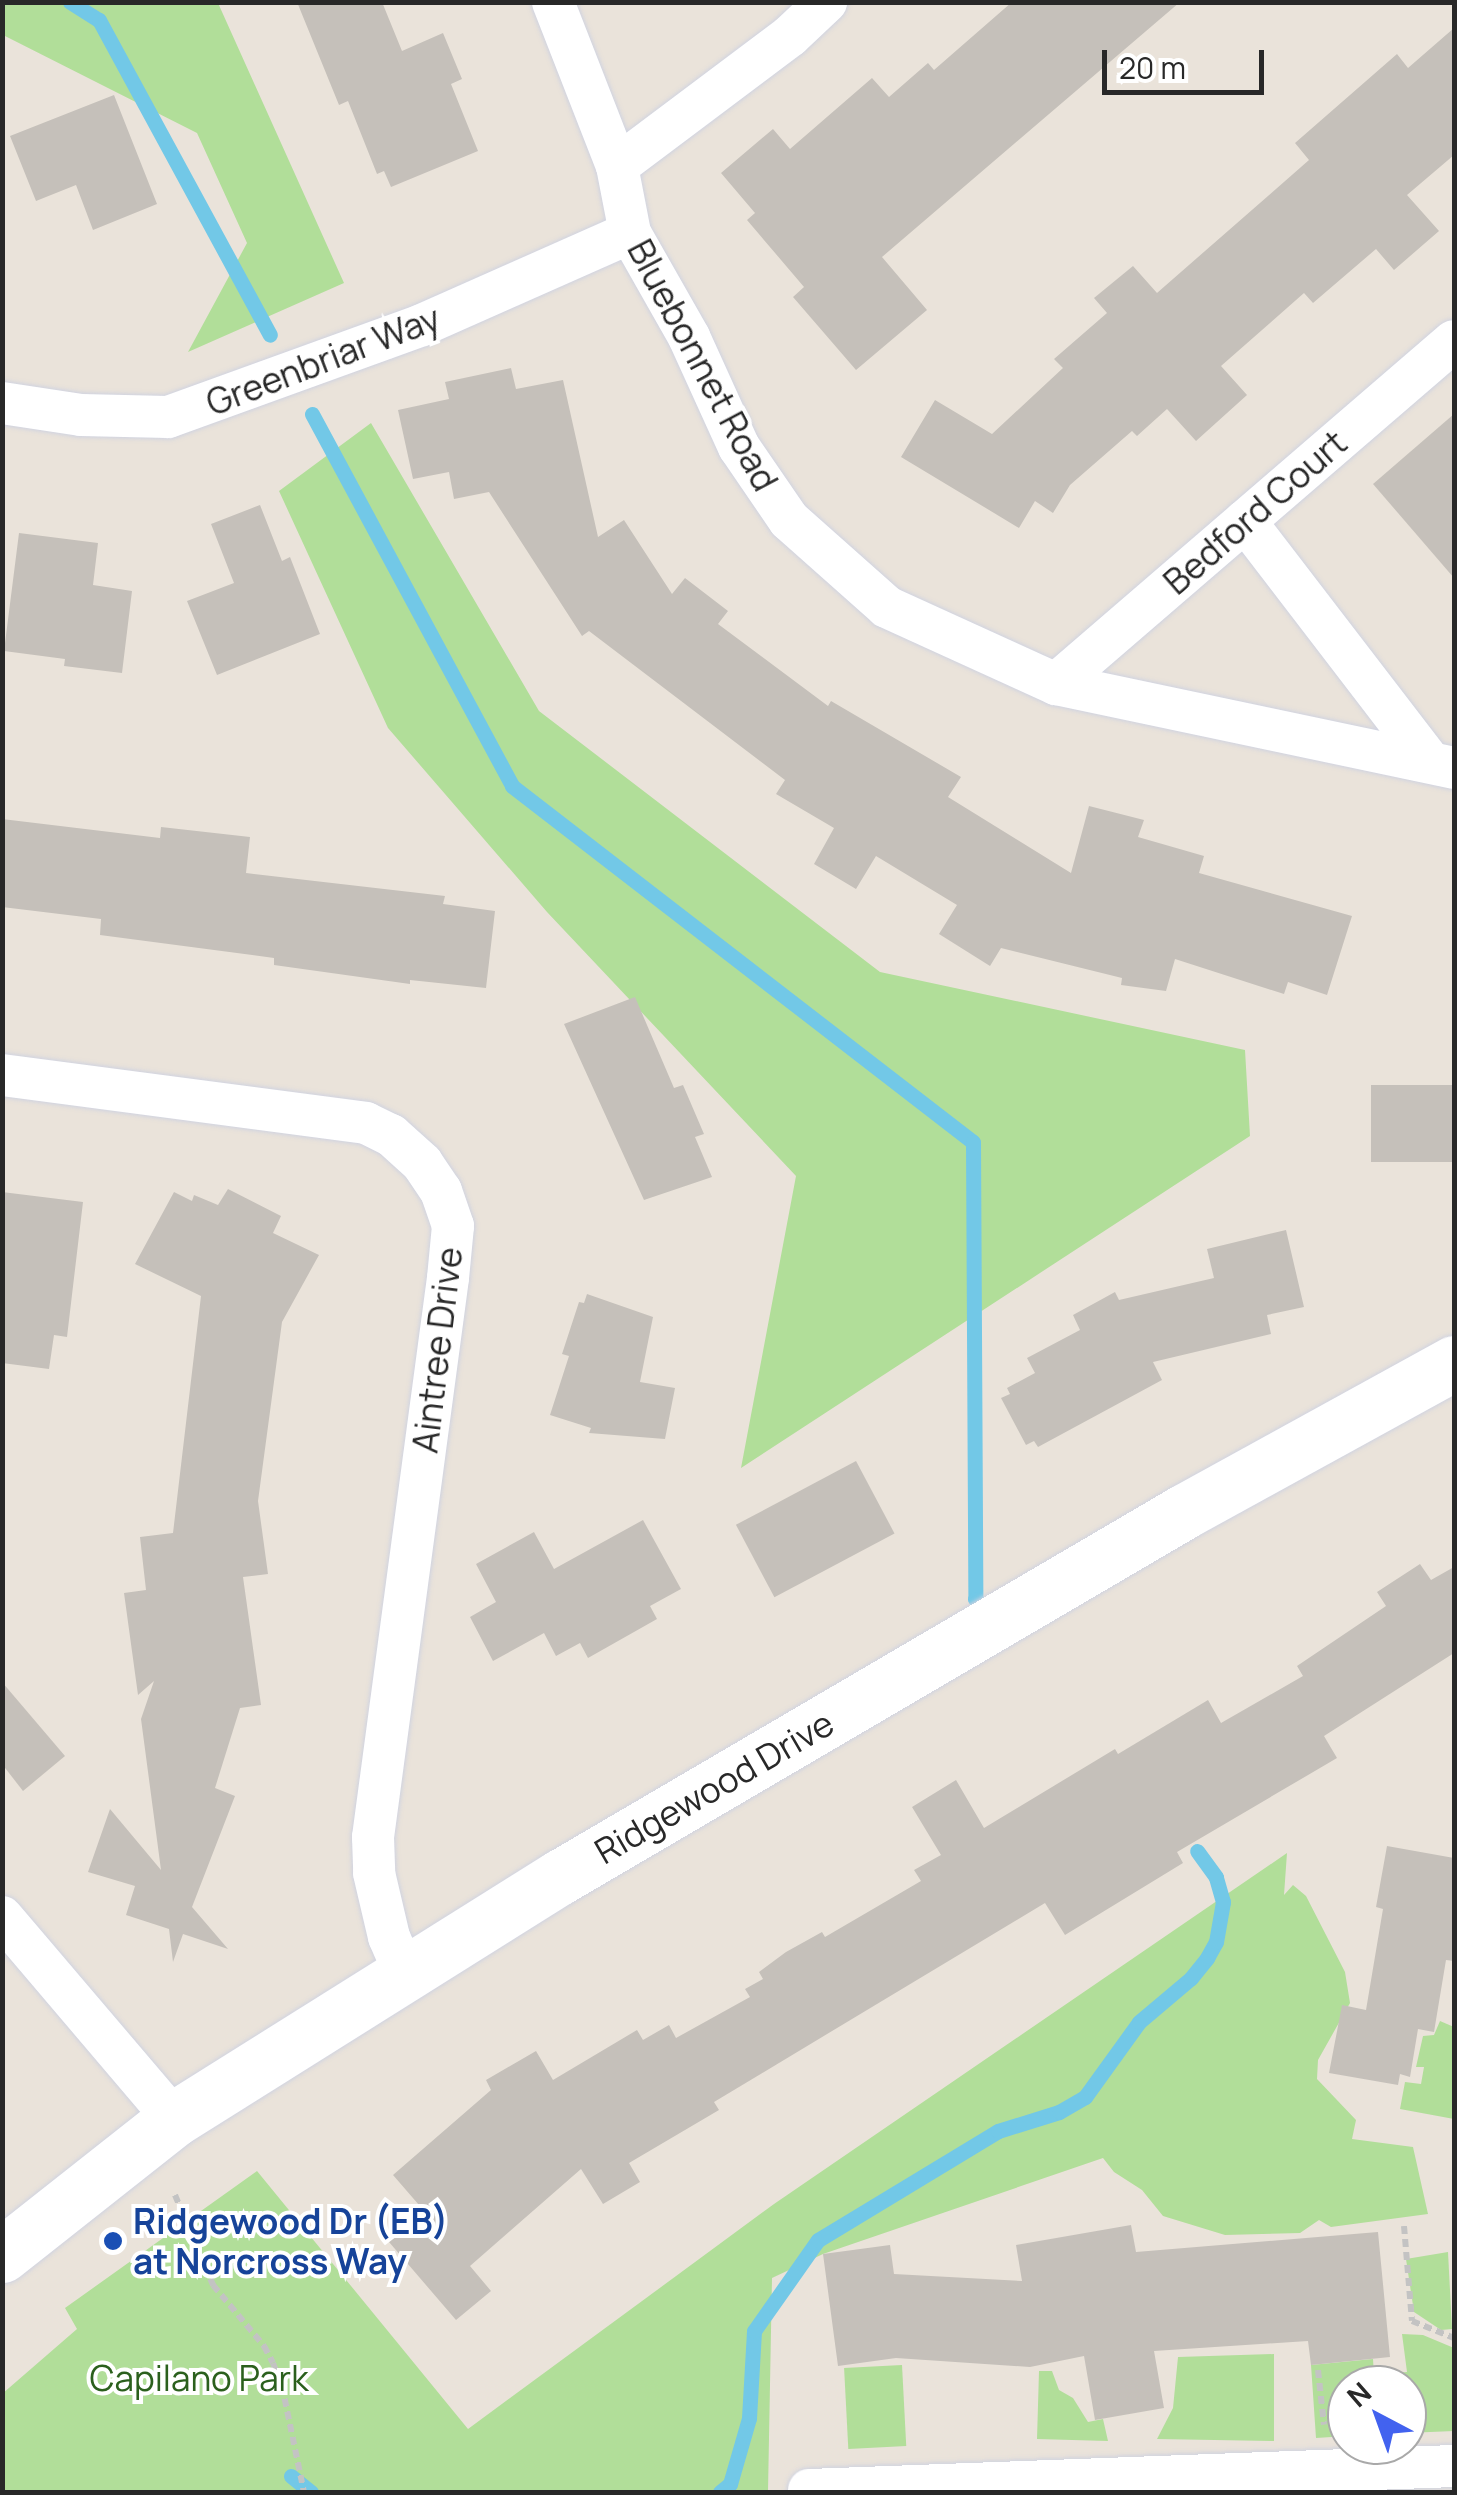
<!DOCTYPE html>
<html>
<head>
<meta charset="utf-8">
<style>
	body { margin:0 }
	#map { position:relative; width:1457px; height:2495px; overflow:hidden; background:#eae3da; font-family:Manrope,sans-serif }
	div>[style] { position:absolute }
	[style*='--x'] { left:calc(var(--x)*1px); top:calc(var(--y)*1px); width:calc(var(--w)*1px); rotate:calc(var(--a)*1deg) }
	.green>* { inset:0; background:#b1de99; transform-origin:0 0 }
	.stream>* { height:15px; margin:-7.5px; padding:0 7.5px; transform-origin:7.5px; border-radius:7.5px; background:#72c8e7 }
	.building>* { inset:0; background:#c5c0ba; transform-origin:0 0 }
	.path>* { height:6px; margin-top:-3px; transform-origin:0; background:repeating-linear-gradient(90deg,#c3c3c3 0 8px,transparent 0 13px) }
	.roads { filter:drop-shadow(0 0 2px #d0d3e0) drop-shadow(0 0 2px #d0d3e0) }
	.minor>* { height:42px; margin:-21px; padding:0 21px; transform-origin:21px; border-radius:21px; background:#fff }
	.secondary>* { height:55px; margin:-27.5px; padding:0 27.5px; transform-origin:27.5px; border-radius:27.5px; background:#fff }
	.dots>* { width:28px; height:28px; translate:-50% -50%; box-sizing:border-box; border:5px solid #fff; border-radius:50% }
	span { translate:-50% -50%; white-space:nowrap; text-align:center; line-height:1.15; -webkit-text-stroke:8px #fff; paint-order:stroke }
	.street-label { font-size:35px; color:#282828 }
	.transit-label { font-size:35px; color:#164399; font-weight:700 }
	.left { translate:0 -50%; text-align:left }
	.park-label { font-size:35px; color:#2b601d }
	.frame { position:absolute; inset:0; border:5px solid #282828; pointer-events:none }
	.north { position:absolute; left:1327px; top:2365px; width:100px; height:100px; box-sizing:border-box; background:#fff; border:2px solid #a9a9a9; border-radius:50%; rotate:319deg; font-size:28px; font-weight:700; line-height:40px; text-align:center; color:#282828 }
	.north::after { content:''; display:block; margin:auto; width:35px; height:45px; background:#4262ef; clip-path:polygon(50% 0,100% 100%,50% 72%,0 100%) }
	.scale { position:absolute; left:1102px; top:50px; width:162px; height:45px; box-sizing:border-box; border:5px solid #282828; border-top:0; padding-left:12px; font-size:30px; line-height:35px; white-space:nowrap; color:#282828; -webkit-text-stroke:8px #fff; paint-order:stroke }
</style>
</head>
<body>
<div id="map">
	<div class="green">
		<div style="clip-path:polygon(2px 3px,218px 3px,344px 283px,188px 352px,247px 243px,197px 133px,3px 35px)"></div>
		<div style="clip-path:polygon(371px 423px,539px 711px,880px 972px,1245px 1050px,1250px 1136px,741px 1468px,796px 1176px,547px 912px,388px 728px,279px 491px)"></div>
		<div style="clip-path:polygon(1287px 1853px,1284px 1895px,1293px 1885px,1306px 1896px,1345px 1972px,1350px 2003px,1318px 2060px,1317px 2079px,1356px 2120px,1352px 2139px,1413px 2147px,1428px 2214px,1331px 2227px,1319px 2220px,1300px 2233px,1225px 2235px,1163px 2216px,1142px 2190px,1114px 2172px,1103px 2158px,823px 2254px,772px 2278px,768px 2492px,3px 2492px,2px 2394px,77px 2329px,65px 2308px,257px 2171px,468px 2429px,774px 2204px)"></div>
		<div style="clip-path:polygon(1440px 2021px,1454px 2027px,1454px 2119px,1400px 2109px,1405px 2082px,1421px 2084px,1424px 2067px,1416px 2067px,1423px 2036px,1434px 2035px)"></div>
		<div style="clip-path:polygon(1448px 2252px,1452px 2329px,1441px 2330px,1414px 2312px,1406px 2259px)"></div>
		<div style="clip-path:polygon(1402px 2334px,1423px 2335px,1454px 2348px,1454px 2431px,1407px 2433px,1407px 2385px,1347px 2385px,1347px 2436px,1316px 2438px,1311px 2365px,1373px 2359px,1374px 2375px,1407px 2372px)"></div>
		<div style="clip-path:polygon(1274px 2354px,1274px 2441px,1157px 2439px,1173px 2408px,1178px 2357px)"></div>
		<div style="left:902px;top:2365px;width:81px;height:58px;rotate:87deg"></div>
		<div style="clip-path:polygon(1039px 2371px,1052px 2371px,1059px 2390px,1073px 2398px,1088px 2422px,1103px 2419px,1108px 2441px,1037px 2439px)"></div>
	</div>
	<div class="stream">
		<div style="--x:70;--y:2;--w:34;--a:32"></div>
		<div style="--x:99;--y:20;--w:358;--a:61.5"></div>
		<div style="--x:312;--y:414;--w:422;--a:61.7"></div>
		<div style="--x:512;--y:786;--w:582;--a:37.68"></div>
		<div style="--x:973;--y:1142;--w:457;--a:89.7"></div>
		<div style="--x:975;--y:1599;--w:11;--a:45"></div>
		<div style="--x:291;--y:2476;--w:26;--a:39"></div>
		<div style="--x:720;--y:2492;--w:13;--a:-39"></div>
		<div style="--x:730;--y:2484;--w:69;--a:-73.9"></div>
		<div style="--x:749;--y:2418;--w:87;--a:-86.7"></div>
		<div style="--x:754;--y:2331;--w:111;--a:-54.9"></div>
		<div style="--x:818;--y:2240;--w:210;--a:-31.2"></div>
		<div style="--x:998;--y:2131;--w:64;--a:-17.3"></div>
		<div style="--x:1059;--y:2112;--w:30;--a:-30"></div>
		<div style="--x:1085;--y:2097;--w:92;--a:-54.2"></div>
		<div style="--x:1139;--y:2022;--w:68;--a:-40.2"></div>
		<div style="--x:1191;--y:1978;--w:26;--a:-51"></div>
		<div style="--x:1207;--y:1958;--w:18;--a:-61"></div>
		<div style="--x:1216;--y:1942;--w:41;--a:-80.1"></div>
		<div style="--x:1223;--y:1902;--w:26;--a:-106"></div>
		<div style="--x:1216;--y:1877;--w:32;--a:-126"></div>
	</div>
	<div class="building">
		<div style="clip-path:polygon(297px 2px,382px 2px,402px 51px,443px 33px,462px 79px,451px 84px,478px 151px,391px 187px,384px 171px,377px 174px,348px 101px,339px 105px)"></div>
		<div style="clip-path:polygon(1012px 2px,1180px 2px,882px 257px,927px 310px,856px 370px,793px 297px,804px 287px,747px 220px,755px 213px,721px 173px,773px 129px,790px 149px,872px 78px,889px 97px,928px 63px,934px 70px)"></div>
		<div style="clip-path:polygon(1454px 28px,1454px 155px,1407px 195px,1439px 231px,1394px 270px,1376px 249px,1313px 303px,1304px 293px,1221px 366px,1247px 395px,1196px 441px,1167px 409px,1137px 436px,1132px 431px,1070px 485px,1053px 513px,1035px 501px,1019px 528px,901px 457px,935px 400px,992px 434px,1063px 368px,1054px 359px,1107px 313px,1094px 298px,1133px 266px,1157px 293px,1309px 160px,1295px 143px,1397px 54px,1408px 68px)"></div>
		<div style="clip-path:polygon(114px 95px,157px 204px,93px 230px,76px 185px,36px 201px,10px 136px)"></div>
		<div style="clip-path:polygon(511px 368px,516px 389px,563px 380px,598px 537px,624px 520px,672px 594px,685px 578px,728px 611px,718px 624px,828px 706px,831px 701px,961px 777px,948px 797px,1071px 873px,1089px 806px,1144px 820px,1138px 837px,1204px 856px,1199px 873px,1352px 916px,1327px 995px,1288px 982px,1284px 994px,1175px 959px,1166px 991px,1121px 985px,1122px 978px,1001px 948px,990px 966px,939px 934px,957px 905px,876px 856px,856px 889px,814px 864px,834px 828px,776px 794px,785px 780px,589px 631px,582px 636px,489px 492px,454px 499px,449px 472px,413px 479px,398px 410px,449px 399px,445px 382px)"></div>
		<div style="clip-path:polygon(1454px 414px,1454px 578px,1373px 484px)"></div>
		<div style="clip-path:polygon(260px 505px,282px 561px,290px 557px,320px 634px,217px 675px,187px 601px,234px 583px,211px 524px)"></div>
		<div style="clip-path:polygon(19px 533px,98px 543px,93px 585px,132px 591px,122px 673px,64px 666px,65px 659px,4px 651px)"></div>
		<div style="clip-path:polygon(2px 819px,160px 838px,161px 827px,250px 837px,246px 873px,445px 896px,443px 904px,495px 911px,486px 988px,410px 980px,410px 984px,274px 965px,274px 958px,100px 935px,101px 919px,2px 907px)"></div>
		<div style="clip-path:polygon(635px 997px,674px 1088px,683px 1085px,704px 1134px,695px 1137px,712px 1177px,644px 1200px,564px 1024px)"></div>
		<div style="left:1454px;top:1085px;width:77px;height:83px;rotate:90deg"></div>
		<div style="clip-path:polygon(228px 1189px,281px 1216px,273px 1233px,319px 1255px,282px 1322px,258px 1501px,268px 1574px,243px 1577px,261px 1705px,240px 1708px,215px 1788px,235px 1796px,192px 1907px,228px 1949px,183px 1934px,173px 1962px,169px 1929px,126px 1915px,135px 1886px,88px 1872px,110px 1809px,161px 1870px,141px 1719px,154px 1681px,138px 1695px,124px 1593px,146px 1590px,140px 1537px,173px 1533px,201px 1296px,135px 1264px,174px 1192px,192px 1201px,194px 1195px,218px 1205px)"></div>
		<div style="clip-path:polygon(2px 1192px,83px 1202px,67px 1337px,54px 1335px,49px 1369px,2px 1363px)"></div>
		<div style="clip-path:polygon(1286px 1230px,1304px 1307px,1267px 1315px,1271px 1334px,1153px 1362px,1162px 1380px,1038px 1447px,1034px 1441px,1026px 1445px,1001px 1398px,1010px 1394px,1007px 1388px,1035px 1373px,1027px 1358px,1080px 1330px,1073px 1315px,1115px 1292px,1119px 1300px,1214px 1278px,1207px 1249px)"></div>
		<div style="clip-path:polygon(587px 1294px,653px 1317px,640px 1382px,675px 1388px,665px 1439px,589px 1433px,591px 1428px,550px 1415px,569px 1356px,562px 1354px,579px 1302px,584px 1303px)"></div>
		<div style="left:856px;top:1461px;width:82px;height:136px;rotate:62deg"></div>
		<div style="clip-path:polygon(643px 1520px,681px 1589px,650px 1606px,657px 1619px,588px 1658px,580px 1643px,556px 1656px,544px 1633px,493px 1661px,470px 1617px,496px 1602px,476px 1564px,534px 1532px,554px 1569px)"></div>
		<div style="clip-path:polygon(1420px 1564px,1431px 1580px,1454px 1567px,1454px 1653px,1324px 1736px,1337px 1758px,1177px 1852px,1183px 1863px,1065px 1935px,1045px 1903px,714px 2102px,719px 2110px,629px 2163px,640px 2182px,603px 2204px,581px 2169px,470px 2266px,491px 2291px,456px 2320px,383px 2235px,419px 2205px,393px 2175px,491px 2090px,486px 2080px,536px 2051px,553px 2080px,637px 2030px,643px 2040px,669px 2025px,676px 2038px,750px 1997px,745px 1989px,763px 1979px,759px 1972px,786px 1952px,822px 1932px,825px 1937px,921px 1881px,914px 1870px,941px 1855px,912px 1807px,956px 1780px,984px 1828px,1115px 1749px,1118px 1754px,1208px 1700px,1221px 1723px,1303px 1676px,1297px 1666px,1386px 1606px,1377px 1592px)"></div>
		<div style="clip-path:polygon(2px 1682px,65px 1756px,23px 1791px,2px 1764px)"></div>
		<div style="clip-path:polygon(1387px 1846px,1454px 1858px,1454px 1961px,1446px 1960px,1434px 2032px,1418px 2029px,1410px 2077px,1400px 2074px,1398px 2085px,1329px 2073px,1342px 2005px,1366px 2010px,1383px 1909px,1376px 1907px)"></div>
		<div style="clip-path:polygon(1131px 2225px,1136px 2252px,1378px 2232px,1390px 2357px,1311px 2365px,1308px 2341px,1154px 2351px,1164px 2408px,1095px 2420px,1084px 2356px,1030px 2367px,896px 2358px,838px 2366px,823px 2254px,890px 2245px,894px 2274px,1022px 2281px,1016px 2245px)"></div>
	</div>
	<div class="path">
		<div style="--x:175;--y:2195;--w:98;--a:67.1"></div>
		<div style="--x:213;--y:2285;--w:80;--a:50.1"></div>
		<div style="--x:264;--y:2346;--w:19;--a:62"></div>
		<div style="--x:273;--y:2363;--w:25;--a:69"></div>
		<div style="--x:282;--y:2386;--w:108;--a:78.3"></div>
		<div style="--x:1404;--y:2226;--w:95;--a:85.2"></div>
		<div style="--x:1412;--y:2321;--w:45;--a:22"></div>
		<div style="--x:1318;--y:2370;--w:55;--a:83.8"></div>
	</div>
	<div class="roads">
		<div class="minor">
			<div style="--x:553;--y:2;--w:176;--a:68.7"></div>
			<div style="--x:617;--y:166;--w:68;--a:79"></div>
			<div style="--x:630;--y:233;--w:120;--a:60.4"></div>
			<div style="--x:689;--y:337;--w:121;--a:65.6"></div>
			<div style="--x:739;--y:447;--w:88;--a:55.6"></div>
			<div style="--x:789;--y:520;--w:131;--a:41.6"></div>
			<div style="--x:887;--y:607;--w:186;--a:24.5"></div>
			<div style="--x:1056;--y:684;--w:407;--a:11.9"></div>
			<div style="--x:617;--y:166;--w:216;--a:-36.9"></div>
			<div style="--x:790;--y:36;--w:50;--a:-43.4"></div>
			<div style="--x:2;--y:403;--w:80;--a:8.6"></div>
			<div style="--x:81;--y:415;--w:87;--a:1.3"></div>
			<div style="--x:168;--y:417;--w:270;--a:-19.9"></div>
			<div style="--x:422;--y:325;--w:227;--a:-23.9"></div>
			<div style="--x:1245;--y:521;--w:302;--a:52.5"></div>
			<div style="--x:1056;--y:684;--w:525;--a:-40.76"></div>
			<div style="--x:2;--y:1075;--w:367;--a:7.5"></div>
			<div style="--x:366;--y:1123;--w:28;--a:26"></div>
			<div style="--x:391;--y:1135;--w:42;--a:42.1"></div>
			<div style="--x:422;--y:1163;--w:34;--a:56"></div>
			<div style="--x:441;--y:1191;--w:37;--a:71"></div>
			<div style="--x:453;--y:1226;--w:52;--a:95.5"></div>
			<div style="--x:448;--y:1278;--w:564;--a:97.64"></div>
			<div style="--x:373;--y:1837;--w:36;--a:88"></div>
			<div style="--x:374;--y:1873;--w:66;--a:76.8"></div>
			<div style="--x:389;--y:1937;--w:40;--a:66.6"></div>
			<div style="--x:2;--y:1917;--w:265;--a:49.6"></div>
			<div style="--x:809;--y:2490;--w:645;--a:-2.13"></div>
		</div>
		<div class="secondary">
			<div style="--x:2;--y:2255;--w:219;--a:-38.3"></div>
			<div style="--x:174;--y:2119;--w:456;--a:-32.1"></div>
			<div style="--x:560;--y:1877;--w:722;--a:-30.36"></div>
			<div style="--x:1183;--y:1512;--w:309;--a:-28.8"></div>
		</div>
	</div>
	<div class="dots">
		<div style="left:113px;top:2241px;background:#1a4fb4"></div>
	</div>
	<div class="street-label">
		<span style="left:323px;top:360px;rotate:-21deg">Greenbriar Way</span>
		<span style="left:703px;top:365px;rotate:62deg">Bluebonnet Road</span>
		<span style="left:1255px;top:512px;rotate:-41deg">Bedford Court</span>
		<span style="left:437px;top:1350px;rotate:-83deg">Aintree Drive</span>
		<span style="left:714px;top:1787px;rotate:-30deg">Ridgewood Drive</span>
	</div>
	<div class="transit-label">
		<span class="left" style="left:133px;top:2241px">Ridgewood Dr (EB)<br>at Norcross Way</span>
	</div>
	<div class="park-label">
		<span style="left:199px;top:2378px">Capilano Park</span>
	</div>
	<div class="frame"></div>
	<div class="north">N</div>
	<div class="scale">20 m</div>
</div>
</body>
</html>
